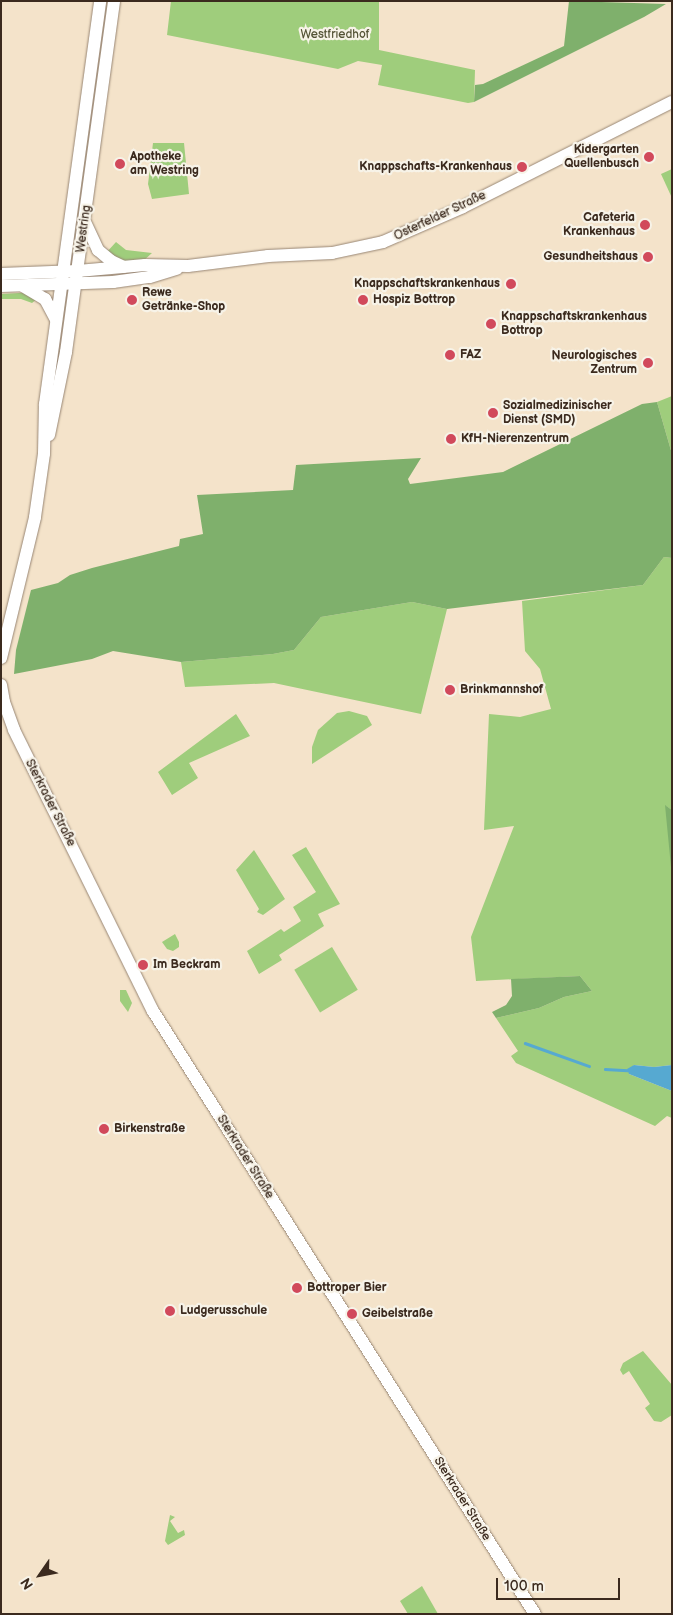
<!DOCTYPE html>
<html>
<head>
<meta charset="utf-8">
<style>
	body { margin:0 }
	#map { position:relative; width:673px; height:1615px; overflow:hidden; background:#f4e3ca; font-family:"Balsamiq Sans",sans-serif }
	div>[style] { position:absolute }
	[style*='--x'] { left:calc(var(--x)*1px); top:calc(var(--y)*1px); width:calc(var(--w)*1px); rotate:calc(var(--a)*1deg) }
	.green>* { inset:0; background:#9fcd7c; transform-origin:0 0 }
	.forest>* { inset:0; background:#7fb06c }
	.water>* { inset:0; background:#56a9d1 }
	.stream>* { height:2.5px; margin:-1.25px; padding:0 1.25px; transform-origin:1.25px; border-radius:1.25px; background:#56a9d1 }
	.roads { filter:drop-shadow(0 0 1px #988674) drop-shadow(0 0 1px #988674) }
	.major>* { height:12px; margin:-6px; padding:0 6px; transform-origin:6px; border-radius:6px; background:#fff }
	.dots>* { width:14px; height:14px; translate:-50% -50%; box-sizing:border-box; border:2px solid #f7f3e8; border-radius:50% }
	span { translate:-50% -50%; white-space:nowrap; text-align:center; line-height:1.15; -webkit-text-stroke:4.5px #f7f3e8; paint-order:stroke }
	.park-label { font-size:12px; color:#545336 }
	.poi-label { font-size:12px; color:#3b2a1e; font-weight:700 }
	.right { translate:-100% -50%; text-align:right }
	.left { translate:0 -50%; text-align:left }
	.street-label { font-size:12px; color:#3b2a1e }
	.frame { position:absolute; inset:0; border:2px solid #3b2a1e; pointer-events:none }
	.north { position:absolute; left:15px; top:1550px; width:50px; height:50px; -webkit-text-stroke:4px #f7f3e8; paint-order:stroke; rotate:237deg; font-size:14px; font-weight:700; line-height:20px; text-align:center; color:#3b2a1e }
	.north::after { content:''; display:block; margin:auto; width:18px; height:22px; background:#3b2a1e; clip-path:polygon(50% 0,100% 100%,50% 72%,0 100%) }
	.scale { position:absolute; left:496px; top:1578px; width:124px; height:22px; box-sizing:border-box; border:2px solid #3b2a1e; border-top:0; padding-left:6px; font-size:15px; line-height:18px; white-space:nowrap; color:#3b2a1e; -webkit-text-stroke:4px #f7f3e8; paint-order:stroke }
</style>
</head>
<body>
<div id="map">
	<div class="green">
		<div style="clip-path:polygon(171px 1px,379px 1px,379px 50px,475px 70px,474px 102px,468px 103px,378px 85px,382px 65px,358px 61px,338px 69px,167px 35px)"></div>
		<div style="clip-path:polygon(153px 143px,184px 143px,189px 194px,152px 199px,148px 184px)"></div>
		<div style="clip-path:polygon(672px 169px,672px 198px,661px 174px)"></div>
		<div style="clip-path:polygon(116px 242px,126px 250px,152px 253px,142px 262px,125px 262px,106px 253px)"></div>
		<div style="clip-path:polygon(19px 293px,26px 293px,38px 298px,32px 303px,21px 299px,1px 299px,1px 294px)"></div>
		<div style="clip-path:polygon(672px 396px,672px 454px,657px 402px)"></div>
		<div style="clip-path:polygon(664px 557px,672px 558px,672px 810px,666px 806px,672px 867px,672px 1065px,654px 1067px,634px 1065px,629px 1074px,672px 1091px,672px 1118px,667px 1116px,655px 1126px,516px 1063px,511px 1056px,518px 1051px,496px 1018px,539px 1008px,564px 997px,592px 991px,580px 976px,476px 981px,471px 937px,514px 826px,484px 830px,489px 714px,520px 717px,551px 709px,540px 669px,525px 651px,522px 601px,643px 585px)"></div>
		<div style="clip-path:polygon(412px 602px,447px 609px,421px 714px,274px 683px,185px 687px,181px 662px,273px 654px,294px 650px,321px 617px)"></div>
		<div style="clip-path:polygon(349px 711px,367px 716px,372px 725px,312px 764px,312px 747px,318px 730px,337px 713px)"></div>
		<div style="clip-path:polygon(236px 714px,250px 736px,189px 763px,198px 778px,172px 795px,158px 772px)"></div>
		<div style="clip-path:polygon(306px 847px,340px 904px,318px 914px,324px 926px,279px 955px,282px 960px,259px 974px,247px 951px,281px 929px,284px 932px,301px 921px,293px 907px,316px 892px,292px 855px)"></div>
		<div style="clip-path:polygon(254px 850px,285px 899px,263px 915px,257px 912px,259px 909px,236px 870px)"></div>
		<div style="clip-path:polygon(175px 934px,179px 942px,179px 947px,173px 951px,167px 949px,162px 942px)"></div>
		<div style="left:332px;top:947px;width:50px;height:44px;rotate:59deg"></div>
		<div style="clip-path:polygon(120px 990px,126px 990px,132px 1003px,128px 1012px,120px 1001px)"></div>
		<div style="clip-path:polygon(643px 1351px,672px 1385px,672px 1415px,661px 1422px,654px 1421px,645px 1408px,650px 1404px,629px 1371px,623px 1375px,620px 1370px,623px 1363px)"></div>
		<div style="clip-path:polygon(170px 1515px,175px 1517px,170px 1521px,178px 1533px,184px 1530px,185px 1535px,168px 1545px,165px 1541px)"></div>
		<div style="clip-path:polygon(422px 1586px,438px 1614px,408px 1614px,400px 1601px)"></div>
	</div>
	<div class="forest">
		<div style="clip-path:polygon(569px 1px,666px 4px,644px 17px,474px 102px,475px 85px,483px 84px,564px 46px)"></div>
		<div style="clip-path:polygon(657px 402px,672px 454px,672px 558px,664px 557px,643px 585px,447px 609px,412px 602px,321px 617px,294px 650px,273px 654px,181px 662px,113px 651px,92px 659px,14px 674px,16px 650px,31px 590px,58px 583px,70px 575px,92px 568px,179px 546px,180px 539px,203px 534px,197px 495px,293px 490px,296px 465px,421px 458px,408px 479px,410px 484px,503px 472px,642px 404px)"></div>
		<div style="clip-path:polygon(665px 805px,672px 810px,672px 867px,671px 867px)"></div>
		<div style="clip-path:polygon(580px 976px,592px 991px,564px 997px,539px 1008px,496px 1018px,492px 1012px,506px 1005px,512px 996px,511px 979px)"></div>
	</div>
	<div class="water">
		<div style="clip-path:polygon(634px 1065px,654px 1067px,672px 1065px,672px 1091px,629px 1074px,627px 1069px)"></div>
	</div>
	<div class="stream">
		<div style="--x:525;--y:1043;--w:68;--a:19.8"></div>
		<div style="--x:605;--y:1069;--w:22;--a:3"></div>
	</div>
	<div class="roads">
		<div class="major">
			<div style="--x:85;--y:222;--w:31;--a:65"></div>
			<div style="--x:98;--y:250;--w:17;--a:40"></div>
			<div style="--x:111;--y:261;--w:14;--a:25"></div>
			<div style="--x:1;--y:274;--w:77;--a:-2.2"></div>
			<div style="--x:78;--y:271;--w:67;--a:-5.1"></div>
			<div style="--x:145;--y:265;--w:43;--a:1.3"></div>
			<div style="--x:188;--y:266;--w:81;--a:-7.1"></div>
			<div style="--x:268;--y:256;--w:64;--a:-2.7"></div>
			<div style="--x:332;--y:253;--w:52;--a:-12.2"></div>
			<div style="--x:383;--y:242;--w:87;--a:-23.6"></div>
			<div style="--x:463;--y:207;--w:234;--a:-26.7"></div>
			<div style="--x:1;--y:286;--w:112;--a:-2"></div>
			<div style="--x:113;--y:282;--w:37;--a:-8"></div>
			<div style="--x:150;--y:277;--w:28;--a:-17"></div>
			<div style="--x:23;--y:286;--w:26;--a:31"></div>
			<div style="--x:45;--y:299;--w:24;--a:62"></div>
			<div style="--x:49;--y:435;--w:85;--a:-78.4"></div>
			<div style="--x:66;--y:352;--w:354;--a:-82.2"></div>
			<div style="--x:1;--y:658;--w:145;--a:-76.4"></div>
			<div style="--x:35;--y:517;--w:64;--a:-81.9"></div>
			<div style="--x:44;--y:454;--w:50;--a:-88.9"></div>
			<div style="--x:45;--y:404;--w:407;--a:-82.2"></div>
			<div style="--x:1;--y:685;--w:17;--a:80"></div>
			<div style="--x:4;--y:702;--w:30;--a:70"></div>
			<div style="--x:14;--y:730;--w:313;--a:63.7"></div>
			<div style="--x:153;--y:1011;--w:714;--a:57.65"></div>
		</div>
	</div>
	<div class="dots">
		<div style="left:649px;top:157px;background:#d1495b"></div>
		<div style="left:120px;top:164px;background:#d1495b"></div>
		<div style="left:522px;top:167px;background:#d1495b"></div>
		<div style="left:645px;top:225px;background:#d1495b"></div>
		<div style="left:648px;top:257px;background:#d1495b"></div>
		<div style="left:511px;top:284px;background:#d1495b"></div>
		<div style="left:132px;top:300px;background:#d1495b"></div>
		<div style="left:363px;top:300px;background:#d1495b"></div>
		<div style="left:491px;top:324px;background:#d1495b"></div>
		<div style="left:450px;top:355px;background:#d1495b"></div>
		<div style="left:648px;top:363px;background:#d1495b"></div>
		<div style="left:493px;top:413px;background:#d1495b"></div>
		<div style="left:451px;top:439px;background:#d1495b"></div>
		<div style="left:450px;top:690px;background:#d1495b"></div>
		<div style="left:143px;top:965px;background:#d1495b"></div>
		<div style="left:104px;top:1129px;background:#d1495b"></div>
		<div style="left:297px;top:1288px;background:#d1495b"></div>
		<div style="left:170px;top:1311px;background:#d1495b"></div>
		<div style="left:352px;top:1314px;background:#d1495b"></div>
	</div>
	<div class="park-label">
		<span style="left:335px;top:35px">Westfriedhof</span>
	</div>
	<div class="poi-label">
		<span class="right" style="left:639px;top:157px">Kidergarten<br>Quellenbusch</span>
		<span class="left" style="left:130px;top:164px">Apotheke<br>am Westring</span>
		<span class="right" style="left:512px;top:167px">Knappschafts-Krankenhaus</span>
		<span class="right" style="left:635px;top:225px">Cafeteria<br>Krankenhaus</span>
		<span class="right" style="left:638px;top:257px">Gesundheitshaus</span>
		<span class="right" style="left:500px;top:284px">Knappschaftskrankenhaus</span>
		<span class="left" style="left:142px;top:300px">Rewe<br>Getränke-Shop</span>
		<span class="left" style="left:373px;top:300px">Hospiz Bottrop</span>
		<span class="left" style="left:501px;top:324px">Knappschaftskrankenhaus<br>Bottrop</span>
		<span class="left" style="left:460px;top:355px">FAZ</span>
		<span class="right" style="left:637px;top:363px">Neurologisches<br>Zentrum</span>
		<span class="left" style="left:503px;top:413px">Sozialmedizinischer<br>Dienst (SMD)</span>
		<span class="left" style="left:461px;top:439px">KfH-Nierenzentrum</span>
		<span class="left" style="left:460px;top:690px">Brinkmannshof</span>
		<span class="left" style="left:153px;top:965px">Im Beckram</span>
		<span class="left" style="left:114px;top:1129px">Birkenstraße</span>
		<span class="left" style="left:307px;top:1288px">Bottroper Bier</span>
		<span class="left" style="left:180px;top:1311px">Ludgerusschule</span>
		<span class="left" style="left:362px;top:1314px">Geibelstraße</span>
	</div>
	<div class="street-label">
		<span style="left:440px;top:216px;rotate:-25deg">Osterfelder Straße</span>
		<span style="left:84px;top:229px;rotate:-82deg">Westring</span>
		<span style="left:50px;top:803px;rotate:63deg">Sterkrader Straße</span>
		<span style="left:245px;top:1157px;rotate:58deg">Sterkrader Straße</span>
		<span style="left:462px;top:1499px;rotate:58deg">Sterkrader Straße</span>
	</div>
	<div class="frame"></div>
	<div class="north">N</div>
	<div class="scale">100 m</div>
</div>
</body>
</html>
